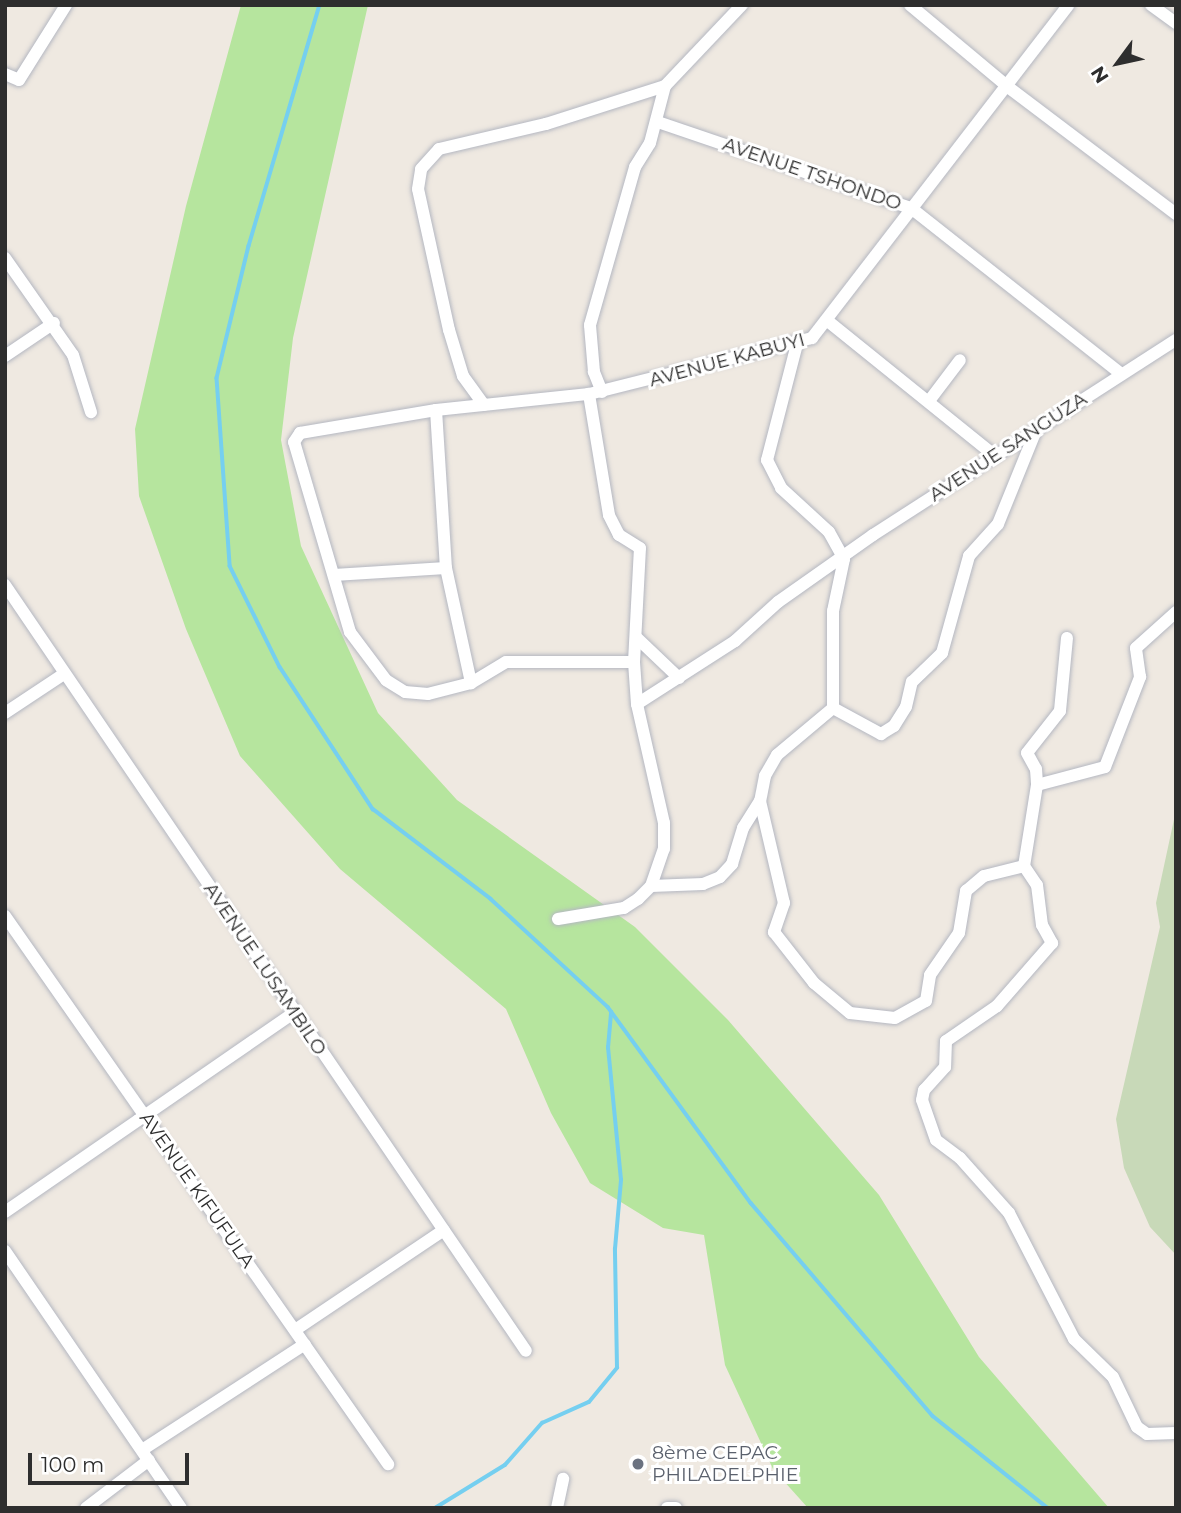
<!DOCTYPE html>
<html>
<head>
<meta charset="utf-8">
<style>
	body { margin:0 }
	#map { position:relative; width:1181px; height:1513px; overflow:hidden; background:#efe9e1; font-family:Montserrat,sans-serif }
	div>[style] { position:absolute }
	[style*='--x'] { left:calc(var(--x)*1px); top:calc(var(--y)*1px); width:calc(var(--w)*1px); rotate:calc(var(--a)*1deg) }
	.green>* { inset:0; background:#b6e59e }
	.cemetery>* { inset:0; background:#c8d9b8 }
	.stream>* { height:3.5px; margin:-1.75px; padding:0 1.75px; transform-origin:1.75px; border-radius:1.75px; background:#75cff0 }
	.roads { filter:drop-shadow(0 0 2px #b4b7c1) drop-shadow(0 0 2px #b4b7c1) }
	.minor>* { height:12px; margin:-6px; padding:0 6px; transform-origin:6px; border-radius:6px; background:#fff }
	.dots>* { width:19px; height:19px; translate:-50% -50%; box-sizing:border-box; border:4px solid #fff; border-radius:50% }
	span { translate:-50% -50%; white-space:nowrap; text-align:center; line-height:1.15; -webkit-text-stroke:6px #fff; paint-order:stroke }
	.street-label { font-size:19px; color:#2e2e2e }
	.worship-label { font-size:19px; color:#5b616d }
	.left { translate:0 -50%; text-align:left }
	.frame { position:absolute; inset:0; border:7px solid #2e2e2e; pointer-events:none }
	.north { position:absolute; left:1083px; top:28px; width:70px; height:70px; -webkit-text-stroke:5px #fff; paint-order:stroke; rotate:237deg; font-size:19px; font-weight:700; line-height:28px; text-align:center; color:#2e2e2e }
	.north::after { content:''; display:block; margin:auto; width:24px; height:32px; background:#2e2e2e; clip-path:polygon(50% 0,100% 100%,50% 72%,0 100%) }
	.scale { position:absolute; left:28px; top:1453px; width:161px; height:32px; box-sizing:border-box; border:4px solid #2e2e2e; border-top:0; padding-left:9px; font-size:21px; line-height:24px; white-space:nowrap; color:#2e2e2e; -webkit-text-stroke:5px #fff; paint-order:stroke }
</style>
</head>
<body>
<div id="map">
	<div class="green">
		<div style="clip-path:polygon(241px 5px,368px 5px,293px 338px,281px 440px,301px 546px,378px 713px,457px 800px,635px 927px,728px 1020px,879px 1195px,979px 1357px,1109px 1508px,808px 1508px,773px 1469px,725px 1365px,704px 1235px,663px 1228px,590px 1183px,551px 1113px,506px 1009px,340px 869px,240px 756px,186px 629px,139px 496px,135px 429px,186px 206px)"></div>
	</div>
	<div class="cemetery">
		<div style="clip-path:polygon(1176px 810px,1176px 1255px,1150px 1227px,1124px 1168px,1116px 1119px,1160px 927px,1156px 903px)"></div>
	</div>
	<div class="stream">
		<div style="--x:320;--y:5;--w:251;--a:106.4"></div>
		<div style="--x:249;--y:246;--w:136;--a:103.6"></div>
		<div style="--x:217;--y:378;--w:188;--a:86"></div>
		<div style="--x:230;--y:566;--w:113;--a:63.7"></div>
		<div style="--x:280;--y:667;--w:170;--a:56.8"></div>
		<div style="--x:373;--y:809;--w:148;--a:37.3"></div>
		<div style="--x:491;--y:899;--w:159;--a:42.7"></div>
		<div style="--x:608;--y:1007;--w:243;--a:53.9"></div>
		<div style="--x:751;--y:1203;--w:280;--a:49.5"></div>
		<div style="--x:933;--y:1416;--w:147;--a:38.7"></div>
		<div style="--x:435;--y:1508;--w:82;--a:-31.6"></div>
		<div style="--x:505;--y:1465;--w:56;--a:-48.6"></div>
		<div style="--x:542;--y:1423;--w:51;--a:-24.1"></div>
		<div style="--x:589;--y:1402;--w:44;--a:-50.5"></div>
		<div style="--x:617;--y:1368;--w:119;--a:-91"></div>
		<div style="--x:615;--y:1249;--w:69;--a:-85"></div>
		<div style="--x:621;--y:1180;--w:133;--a:-95.6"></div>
		<div style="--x:608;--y:1048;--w:36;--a:-85"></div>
	</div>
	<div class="roads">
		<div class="minor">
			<div style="--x:910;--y:5;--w:128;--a:39.9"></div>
			<div style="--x:1008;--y:87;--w:211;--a:37.1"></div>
			<div style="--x:1151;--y:5;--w:31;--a:36"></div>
			<div style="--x:5;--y:74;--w:15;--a:23"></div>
			<div style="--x:19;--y:80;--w:89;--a:-57.9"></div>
			<div style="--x:658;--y:122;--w:267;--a:18.8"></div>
			<div style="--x:911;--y:208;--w:268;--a:38.3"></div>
			<div style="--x:5;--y:258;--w:118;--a:55"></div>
			<div style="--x:73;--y:355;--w:60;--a:72.5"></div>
			<div style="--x:829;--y:322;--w:213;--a:38.9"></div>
			<div style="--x:797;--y:344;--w:120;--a:104.5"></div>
			<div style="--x:767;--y:460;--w:31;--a:63"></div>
			<div style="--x:781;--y:488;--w:65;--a:42.5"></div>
			<div style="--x:829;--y:532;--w:31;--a:61"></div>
			<div style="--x:844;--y:559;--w:53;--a:101.9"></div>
			<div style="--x:833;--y:611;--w:97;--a:90"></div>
			<div style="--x:5;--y:356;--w:59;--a:-34"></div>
			<div style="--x:602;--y:392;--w:22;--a:-112"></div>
			<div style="--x:594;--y:372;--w:47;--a:-94.9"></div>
			<div style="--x:590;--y:325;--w:164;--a:-74.1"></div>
			<div style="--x:635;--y:167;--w:28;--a:-58"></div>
			<div style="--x:650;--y:143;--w:59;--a:-75.3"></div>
			<div style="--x:665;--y:86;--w:112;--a:-46.5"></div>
			<div style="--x:929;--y:401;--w:51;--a:-52.9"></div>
			<div style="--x:484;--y:405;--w:36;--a:-126"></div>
			<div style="--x:463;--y:376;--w:48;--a:-106.9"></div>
			<div style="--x:449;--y:330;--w:144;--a:-102.4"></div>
			<div style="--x:418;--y:189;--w:20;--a:-81"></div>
			<div style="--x:421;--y:169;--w:27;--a:-48"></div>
			<div style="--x:439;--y:149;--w:110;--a:-13.2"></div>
			<div style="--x:546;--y:124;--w:125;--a:-17.7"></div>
			<div style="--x:436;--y:410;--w:158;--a:86.4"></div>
			<div style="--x:446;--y:568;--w:118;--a:77.7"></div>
			<div style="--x:334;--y:575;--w:112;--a:-3.6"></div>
			<div style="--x:5;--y:585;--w:926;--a:55.78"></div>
			<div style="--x:637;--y:638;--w:58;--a:43.6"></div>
			<div style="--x:1067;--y:638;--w:73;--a:95.5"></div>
			<div style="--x:1060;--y:711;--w:53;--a:128.2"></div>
			<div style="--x:1027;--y:753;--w:18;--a:61"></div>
			<div style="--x:1036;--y:769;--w:16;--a:86"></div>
			<div style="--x:1037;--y:785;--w:82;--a:99.1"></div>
			<div style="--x:1024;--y:866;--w:23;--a:56"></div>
			<div style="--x:1037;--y:885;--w:40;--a:82.9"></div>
			<div style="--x:1042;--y:925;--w:21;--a:61"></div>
			<div style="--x:1052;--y:943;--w:84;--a:131.1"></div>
			<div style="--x:997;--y:1006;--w:62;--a:145.5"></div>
			<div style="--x:946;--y:1041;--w:26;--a:92"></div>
			<div style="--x:945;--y:1067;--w:31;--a:132"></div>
			<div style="--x:924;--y:1090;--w:10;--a:101"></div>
			<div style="--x:922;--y:1100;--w:42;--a:70.7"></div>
			<div style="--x:936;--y:1140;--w:30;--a:37"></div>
			<div style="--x:960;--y:1158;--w:74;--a:48.3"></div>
			<div style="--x:1009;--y:1213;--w:142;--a:62.7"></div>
			<div style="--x:1074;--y:1339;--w:54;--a:44.3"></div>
			<div style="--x:1113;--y:1377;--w:55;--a:64.4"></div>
			<div style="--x:1137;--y:1427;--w:12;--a:35"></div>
			<div style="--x:1147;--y:1434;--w:29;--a:-2"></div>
			<div style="--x:634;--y:662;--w:128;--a:180"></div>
			<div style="--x:506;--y:662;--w:41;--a:149"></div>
			<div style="--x:471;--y:683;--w:44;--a:165.7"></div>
			<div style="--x:428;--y:694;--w:23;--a:-175"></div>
			<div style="--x:405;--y:692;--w:22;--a:-148"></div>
			<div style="--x:386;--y:680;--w:60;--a:-126.9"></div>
			<div style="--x:350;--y:632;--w:198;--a:-106.4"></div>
			<div style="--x:294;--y:442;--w:11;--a:-56"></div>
			<div style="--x:300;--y:433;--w:138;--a:-9.6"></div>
			<div style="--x:436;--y:410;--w:154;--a:-6"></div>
			<div style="--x:589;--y:394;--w:230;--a:-14.1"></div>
			<div style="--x:812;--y:338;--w:420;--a:-52.4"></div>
			<div style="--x:637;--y:704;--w:117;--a:-32.7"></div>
			<div style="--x:735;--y:641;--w:58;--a:-42.2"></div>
			<div style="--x:778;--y:602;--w:116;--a:-35.2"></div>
			<div style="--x:873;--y:535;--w:360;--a:-32.8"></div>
			<div style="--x:833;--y:708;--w:73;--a:140"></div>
			<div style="--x:777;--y:755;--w:24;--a:120"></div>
			<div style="--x:765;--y:776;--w:25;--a:101"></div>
			<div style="--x:760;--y:801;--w:105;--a:76.8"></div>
			<div style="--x:784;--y:903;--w:31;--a:109"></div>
			<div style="--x:774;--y:932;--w:65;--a:51.9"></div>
			<div style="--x:814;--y:983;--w:47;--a:39.8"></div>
			<div style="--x:850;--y:1013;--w:45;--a:6.3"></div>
			<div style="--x:895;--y:1018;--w:35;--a:-29"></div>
			<div style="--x:926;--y:1001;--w:26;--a:-81"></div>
			<div style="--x:930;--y:975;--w:51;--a:-55.4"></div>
			<div style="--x:959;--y:933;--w:43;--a:-80.5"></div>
			<div style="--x:966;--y:891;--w:23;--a:-40"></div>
			<div style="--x:984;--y:876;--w:41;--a:-14"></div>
			<div style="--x:833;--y:708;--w:55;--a:28.4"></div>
			<div style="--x:881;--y:734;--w:15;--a:-32"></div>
			<div style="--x:894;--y:726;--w:22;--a:-58"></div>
			<div style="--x:906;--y:707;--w:26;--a:-77"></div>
			<div style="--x:912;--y:682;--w:42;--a:-44"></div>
			<div style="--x:942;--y:653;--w:101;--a:-74.4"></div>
			<div style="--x:969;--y:556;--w:43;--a:-47.8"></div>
			<div style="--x:998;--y:524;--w:104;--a:-67.9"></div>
			<div style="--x:5;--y:713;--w:71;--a:-33.5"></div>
			<div style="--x:1037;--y:785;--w:70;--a:-14.8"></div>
			<div style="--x:1105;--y:767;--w:97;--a:-68.7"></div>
			<div style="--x:1140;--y:677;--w:29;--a:-98"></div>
			<div style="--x:1136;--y:648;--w:54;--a:-42"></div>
			<div style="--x:651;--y:886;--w:52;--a:-2.2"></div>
			<div style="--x:703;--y:884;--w:18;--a:-22"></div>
			<div style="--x:720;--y:877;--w:18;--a:-47"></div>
			<div style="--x:732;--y:864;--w:38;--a:-73"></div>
			<div style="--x:743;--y:828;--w:32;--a:-58"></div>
			<div style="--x:5;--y:916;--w:669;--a:55.05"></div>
			<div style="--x:558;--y:919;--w:67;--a:-9.5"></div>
			<div style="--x:624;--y:908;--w:17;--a:-33"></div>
			<div style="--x:638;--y:899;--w:18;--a:-45"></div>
			<div style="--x:651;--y:886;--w:39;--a:-71"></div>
			<div style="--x:664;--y:849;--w:26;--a:-90"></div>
			<div style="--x:664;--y:823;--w:122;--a:-102.8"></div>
			<div style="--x:637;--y:704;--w:42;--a:-94.1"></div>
			<div style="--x:634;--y:662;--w:114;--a:-87"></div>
			<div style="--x:640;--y:548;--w:25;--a:-148"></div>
			<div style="--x:619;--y:535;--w:22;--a:-117"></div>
			<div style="--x:609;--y:515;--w:123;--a:-99.4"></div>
			<div style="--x:5;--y:1212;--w:352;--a:-34.6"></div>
			<div style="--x:5;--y:1251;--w:311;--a:55.6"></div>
			<div style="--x:295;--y:1330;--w:179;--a:-33.9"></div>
			<div style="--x:142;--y:1450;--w:194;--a:-33"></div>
			<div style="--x:86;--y:1508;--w:79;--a:-37.3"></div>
			<div style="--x:557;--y:1508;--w:30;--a:-78"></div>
			<div style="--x:667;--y:1508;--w:9;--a:0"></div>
		</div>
	</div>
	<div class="dots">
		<div style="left:638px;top:1464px;background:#6b7280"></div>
	</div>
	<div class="street-label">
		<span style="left:812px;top:174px;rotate:19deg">AVENUE TSHONDO</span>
		<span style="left:727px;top:360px;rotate:-15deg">AVENUE KABUYI</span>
		<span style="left:1008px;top:447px;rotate:-33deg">AVENUE SANGUZA</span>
		<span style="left:265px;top:969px;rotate:56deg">AVENUE LUSAMBILO</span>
		<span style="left:197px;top:1190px;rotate:55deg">AVENUE KIFUFULA</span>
	</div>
	<div class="worship-label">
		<span class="left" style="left:652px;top:1464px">8ème CEPAC<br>PHILADELPHIE</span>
	</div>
	<div class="frame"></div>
	<div class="north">N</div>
	<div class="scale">100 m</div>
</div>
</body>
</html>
